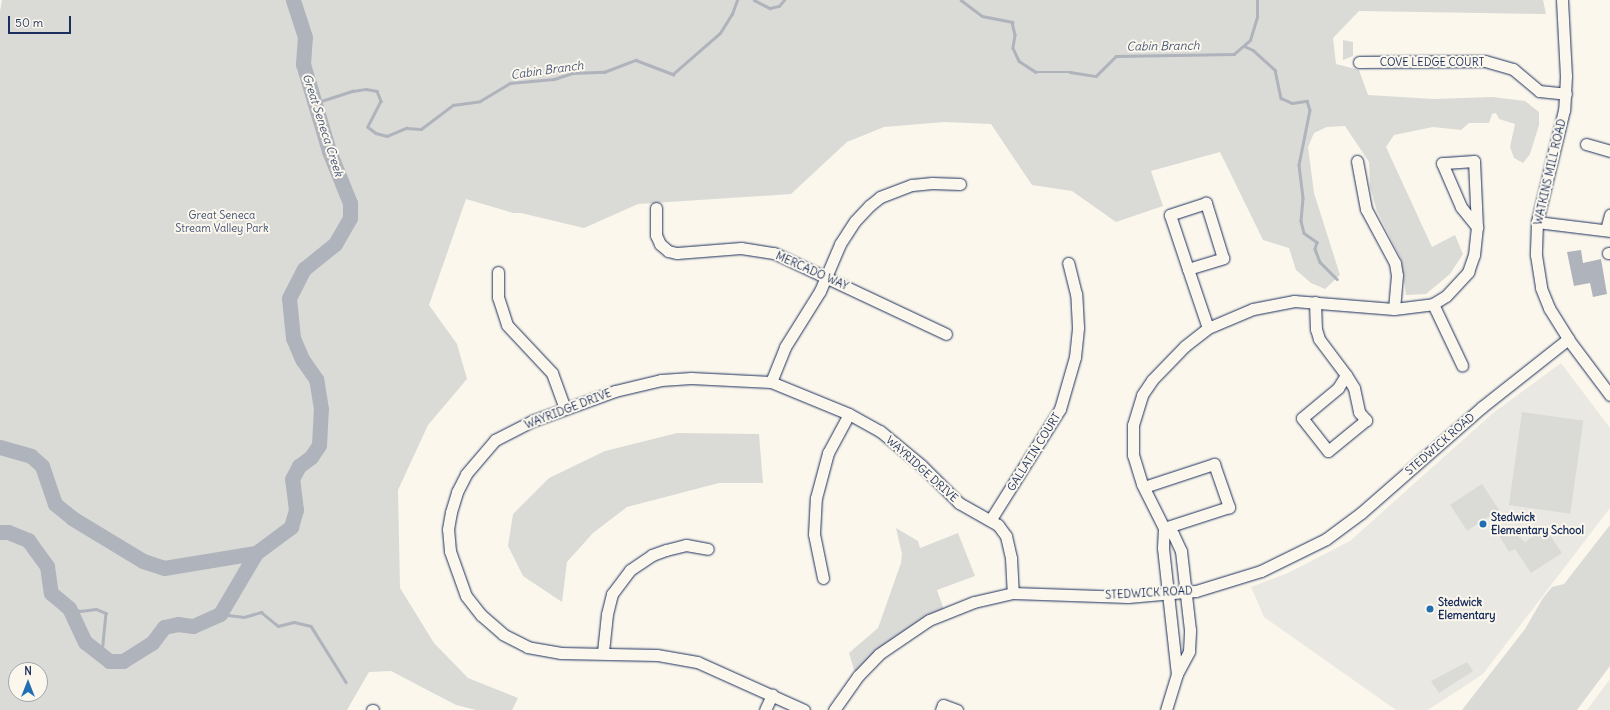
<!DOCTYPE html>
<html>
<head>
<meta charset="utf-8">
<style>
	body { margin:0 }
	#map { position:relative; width:1610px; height:710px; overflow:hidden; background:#fbf7ec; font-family:Delius,sans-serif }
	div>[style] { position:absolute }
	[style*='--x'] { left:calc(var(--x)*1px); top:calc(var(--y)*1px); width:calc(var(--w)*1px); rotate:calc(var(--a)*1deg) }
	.built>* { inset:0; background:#eae8e2 }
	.green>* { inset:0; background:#dadad7; transform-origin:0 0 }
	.water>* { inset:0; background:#afb3bb }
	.stream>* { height:2.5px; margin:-1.25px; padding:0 1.25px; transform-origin:1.25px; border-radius:1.25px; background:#afb3bb }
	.river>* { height:15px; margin:-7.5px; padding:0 7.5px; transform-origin:7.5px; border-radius:7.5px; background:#afb3bb }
	.roads { filter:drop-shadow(0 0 1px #1b2f5e) drop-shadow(0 0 1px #1b2f5e) }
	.minor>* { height:11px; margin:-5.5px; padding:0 5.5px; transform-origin:5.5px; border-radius:5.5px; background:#fbf7ec }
	.dots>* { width:11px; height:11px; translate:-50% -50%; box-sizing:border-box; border:2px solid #fbf7ec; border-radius:50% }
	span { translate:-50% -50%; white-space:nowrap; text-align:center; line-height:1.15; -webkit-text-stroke:4px #fbf7ec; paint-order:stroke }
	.street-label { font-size:11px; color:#1b2f5e }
	.park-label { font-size:11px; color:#415176 }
	.poi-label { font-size:11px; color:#1b2f5e; font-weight:700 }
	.left { translate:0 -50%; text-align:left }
	.water-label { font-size:12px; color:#47577a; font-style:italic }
	.north { position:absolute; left:8px; top:662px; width:40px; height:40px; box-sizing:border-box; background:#fbf7ec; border:1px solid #a1a7b3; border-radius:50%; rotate:0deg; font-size:11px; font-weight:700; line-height:16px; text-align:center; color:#1b2f5e }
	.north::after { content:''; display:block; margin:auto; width:14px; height:18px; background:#1f6fb2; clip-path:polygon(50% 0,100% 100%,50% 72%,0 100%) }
	.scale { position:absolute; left:8px; top:16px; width:63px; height:18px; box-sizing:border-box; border:2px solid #1b2f5e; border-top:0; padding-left:5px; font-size:12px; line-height:14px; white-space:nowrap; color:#1b2f5e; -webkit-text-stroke:3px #fbf7ec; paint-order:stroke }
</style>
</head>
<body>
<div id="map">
	<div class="built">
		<div style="clip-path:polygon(1561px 363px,1610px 428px,1610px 508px,1483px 674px,1428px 710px,1396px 710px,1264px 617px,1251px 587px,1288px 573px,1350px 541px,1493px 413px)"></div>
		<div style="clip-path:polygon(1610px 679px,1610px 710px,1587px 710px)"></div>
	</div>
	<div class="green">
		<div style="clip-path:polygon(evenodd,2px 0,1543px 0,1546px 14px,1359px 11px,1333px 38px,1336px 64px,1359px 70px,1368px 95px,1434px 99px,1493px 97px,1525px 101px,1539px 112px,1539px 125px,1530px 154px,1523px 163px,1514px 158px,1510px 147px,1515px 124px,1499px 119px,1496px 113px,1492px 114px,1489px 123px,1469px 123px,1461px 130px,1433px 127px,1394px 135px,1386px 147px,1432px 247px,1455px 235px,1463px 254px,1450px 274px,1426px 294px,1406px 295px,1401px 259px,1377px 211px,1370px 187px,1369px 162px,1345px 126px,1327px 127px,1314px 133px,1308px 147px,1314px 193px,1340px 275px,1325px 289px,1311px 283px,1296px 270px,1289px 248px,1263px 240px,1220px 152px,1151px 171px,1163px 206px,1116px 222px,1072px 191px,1032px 185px,991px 124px,945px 122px,884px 127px,847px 142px,791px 194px,638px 204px,584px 228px,521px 213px,513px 213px,466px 199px,429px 305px,457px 344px,467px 379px,428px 425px,398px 490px,400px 588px,434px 643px,468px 678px,518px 698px,512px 710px,476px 710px,456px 705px,391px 671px,369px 672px,347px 710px,0 710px,0 11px,2px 0,16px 670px,40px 670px,40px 694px,16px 694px,16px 670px)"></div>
		<div style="clip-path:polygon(1343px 40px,1353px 42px,1353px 56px,1343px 60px)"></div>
		<div style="left:1522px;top:412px;width:62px;height:94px;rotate:8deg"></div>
		<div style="clip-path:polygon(677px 433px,759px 434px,763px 483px,719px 483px,627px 507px,593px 533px,567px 562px,562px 602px,523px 576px,508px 546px,513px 514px,549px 478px,605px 451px)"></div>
		<div style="left:1482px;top:484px;width:31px;height:38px;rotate:57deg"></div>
		<div style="clip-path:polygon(1610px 525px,1610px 666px,1577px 710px,1462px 710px,1525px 629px,1543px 598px,1552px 587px,1564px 584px)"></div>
		<div style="clip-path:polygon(1508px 527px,1525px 542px,1545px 528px,1562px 553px,1531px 573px,1515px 549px,1509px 552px,1498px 534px)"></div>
		<div style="clip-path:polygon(896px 528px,918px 541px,920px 548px,958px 533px,975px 576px,937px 590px,945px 613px,856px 676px,849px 653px,878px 628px,901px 563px,902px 554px)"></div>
		<div style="clip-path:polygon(1467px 662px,1473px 671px,1439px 693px,1431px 681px)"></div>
	</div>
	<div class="water">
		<div style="clip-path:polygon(1581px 250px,1583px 263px,1601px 259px,1607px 294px,1593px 297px,1590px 283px,1574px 286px,1567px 252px)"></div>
	</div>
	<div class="stream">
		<div style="--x:754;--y:0;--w:18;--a:27"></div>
		<div style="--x:770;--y:8;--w:9;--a:-13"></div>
		<div style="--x:779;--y:6;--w:8;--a:-50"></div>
		<div style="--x:961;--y:0;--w:26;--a:37"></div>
		<div style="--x:982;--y:16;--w:31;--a:11"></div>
		<div style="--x:1012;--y:22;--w:13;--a:77"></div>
		<div style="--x:1015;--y:35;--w:13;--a:99"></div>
		<div style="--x:1013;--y:48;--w:14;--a:65"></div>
		<div style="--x:1019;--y:61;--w:20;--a:33"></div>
		<div style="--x:1036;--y:72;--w:34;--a:0"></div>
		<div style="--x:1070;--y:72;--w:26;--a:9"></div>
		<div style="--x:1096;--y:76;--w:28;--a:-45"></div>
		<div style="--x:1116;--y:56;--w:118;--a:-1"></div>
		<div style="--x:1234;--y:54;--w:21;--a:-41"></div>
		<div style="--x:1250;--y:40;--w:24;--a:-73"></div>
		<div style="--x:1257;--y:17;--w:17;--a:-90"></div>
		<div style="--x:1244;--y:46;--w:10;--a:24"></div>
		<div style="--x:1253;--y:50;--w:30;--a:42"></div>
		<div style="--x:1275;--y:70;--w:29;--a:78"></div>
		<div style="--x:1281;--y:98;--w:12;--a:24"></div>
		<div style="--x:1292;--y:103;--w:15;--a:-8"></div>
		<div style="--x:1307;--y:101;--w:9;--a:72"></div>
		<div style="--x:1310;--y:110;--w:56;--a:101.3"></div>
		<div style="--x:1299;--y:165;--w:33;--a:83"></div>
		<div style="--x:1303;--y:198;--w:23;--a:95"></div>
		<div style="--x:1301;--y:221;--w:12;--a:76"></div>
		<div style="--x:1304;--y:233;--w:16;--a:35"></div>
		<div style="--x:1317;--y:242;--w:7;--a:106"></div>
		<div style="--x:1315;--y:249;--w:14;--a:69"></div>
		<div style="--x:1320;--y:262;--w:24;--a:45"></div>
		<div style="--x:315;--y:103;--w:40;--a:-18"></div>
		<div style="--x:353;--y:91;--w:13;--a:-9"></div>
		<div style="--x:366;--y:89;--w:11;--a:10"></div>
		<div style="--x:377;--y:91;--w:11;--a:68"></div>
		<div style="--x:381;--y:101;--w:29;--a:117"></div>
		<div style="--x:368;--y:127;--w:10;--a:37"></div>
		<div style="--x:376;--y:133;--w:11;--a:15"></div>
		<div style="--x:387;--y:136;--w:21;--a:-23"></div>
		<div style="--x:406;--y:128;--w:15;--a:4"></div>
		<div style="--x:421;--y:129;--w:40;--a:-37"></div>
		<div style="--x:453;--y:105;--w:27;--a:-8"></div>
		<div style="--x:480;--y:101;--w:35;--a:-31"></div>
		<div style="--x:510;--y:83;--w:44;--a:-5.2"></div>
		<div style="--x:554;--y:79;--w:19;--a:-18"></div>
		<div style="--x:572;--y:73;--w:32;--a:-2"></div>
		<div style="--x:604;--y:72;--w:34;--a:-21"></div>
		<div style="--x:636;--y:60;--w:40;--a:21"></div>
		<div style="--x:673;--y:74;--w:62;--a:-41.1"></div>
		<div style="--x:720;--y:33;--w:22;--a:-58"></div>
		<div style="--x:732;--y:14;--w:15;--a:-70"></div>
		<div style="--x:69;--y:608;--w:11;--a:15"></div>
		<div style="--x:80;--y:611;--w:16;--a:-7"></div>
		<div style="--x:96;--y:609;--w:11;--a:22"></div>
		<div style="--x:106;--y:613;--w:41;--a:95.6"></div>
		<div style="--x:220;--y:614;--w:24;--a:7"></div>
		<div style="--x:244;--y:617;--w:18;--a:-16"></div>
		<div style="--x:261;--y:612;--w:22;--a:39"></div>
		<div style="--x:278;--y:626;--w:16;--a:-14"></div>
		<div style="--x:294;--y:622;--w:17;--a:13"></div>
		<div style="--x:311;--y:626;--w:66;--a:58"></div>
	</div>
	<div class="river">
		<div style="--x:0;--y:447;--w:32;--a:16"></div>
		<div style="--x:31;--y:456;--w:15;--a:42"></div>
		<div style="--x:42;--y:466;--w:40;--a:71.1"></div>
		<div style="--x:55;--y:504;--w:22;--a:39"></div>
		<div style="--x:72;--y:518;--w:83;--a:31.2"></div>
		<div style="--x:143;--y:561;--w:22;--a:18"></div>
		<div style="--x:164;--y:568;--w:93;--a:-9.3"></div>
		<div style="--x:0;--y:532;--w:8;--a:0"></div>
		<div style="--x:8;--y:532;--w:22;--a:22"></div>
		<div style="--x:28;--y:540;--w:32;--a:54"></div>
		<div style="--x:47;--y:566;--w:27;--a:82"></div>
		<div style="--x:51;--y:593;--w:23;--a:40"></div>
		<div style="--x:69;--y:608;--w:38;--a:65"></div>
		<div style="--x:85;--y:642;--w:31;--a:38"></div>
		<div style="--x:109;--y:661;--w:14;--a:0"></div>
		<div style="--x:123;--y:661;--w:34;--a:-32"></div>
		<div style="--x:152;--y:643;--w:20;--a:-53"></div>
		<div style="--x:164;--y:627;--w:14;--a:-12"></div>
		<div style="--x:178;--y:624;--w:15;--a:8"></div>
		<div style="--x:193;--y:626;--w:30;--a:-24"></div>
		<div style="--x:220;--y:614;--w:71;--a:-59.5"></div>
		<div style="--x:256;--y:553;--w:44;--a:-36.6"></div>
		<div style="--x:291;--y:527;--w:18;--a:-74"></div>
		<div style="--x:296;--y:510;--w:31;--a:-97"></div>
		<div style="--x:292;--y:479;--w:15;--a:-62"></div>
		<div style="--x:299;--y:466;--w:15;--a:-37"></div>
		<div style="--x:311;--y:457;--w:14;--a:-56"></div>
		<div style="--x:319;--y:445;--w:36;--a:-87"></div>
		<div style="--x:321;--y:409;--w:30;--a:-99"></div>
		<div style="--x:316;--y:379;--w:24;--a:-125"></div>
		<div style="--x:302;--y:359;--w:23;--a:-113"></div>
		<div style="--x:293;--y:338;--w:40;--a:-95.7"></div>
		<div style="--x:289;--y:298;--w:33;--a:-63"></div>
		<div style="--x:304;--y:269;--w:40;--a:-39"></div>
		<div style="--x:335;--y:244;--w:30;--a:-60"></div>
		<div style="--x:350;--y:218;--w:15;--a:-90"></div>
		<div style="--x:350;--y:203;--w:56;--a:-112"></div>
		<div style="--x:329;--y:151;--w:91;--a:-106.6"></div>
		<div style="--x:303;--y:64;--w:27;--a:-86"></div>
		<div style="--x:305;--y:37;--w:39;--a:-108"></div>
	</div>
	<div class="roads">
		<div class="minor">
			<div style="--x:1562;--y:0;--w:76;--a:87"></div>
			<div style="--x:1566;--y:76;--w:34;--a:93"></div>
			<div style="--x:1564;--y:110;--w:115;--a:103.6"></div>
			<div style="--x:1537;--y:222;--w:33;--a:92"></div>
			<div style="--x:1536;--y:255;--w:33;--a:81"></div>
			<div style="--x:1541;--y:288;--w:22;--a:68"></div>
			<div style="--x:1549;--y:308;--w:36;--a:58"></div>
			<div style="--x:1568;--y:339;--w:70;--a:53.1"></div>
			<div style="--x:1359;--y:62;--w:126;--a:-0.5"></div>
			<div style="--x:1485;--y:61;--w:29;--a:16"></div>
			<div style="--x:1513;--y:69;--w:34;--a:40"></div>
			<div style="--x:1539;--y:91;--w:27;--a:6"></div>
			<div style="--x:1586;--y:144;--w:25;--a:16"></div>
			<div style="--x:1357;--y:161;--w:49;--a:79.4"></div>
			<div style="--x:1366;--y:209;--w:61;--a:61.8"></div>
			<div style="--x:1395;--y:263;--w:12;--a:81"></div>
			<div style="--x:1397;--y:275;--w:34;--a:95"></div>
			<div style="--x:656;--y:208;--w:27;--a:90"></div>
			<div style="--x:656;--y:235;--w:10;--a:66"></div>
			<div style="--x:660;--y:244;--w:11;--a:41"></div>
			<div style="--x:668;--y:251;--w:9;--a:13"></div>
			<div style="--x:677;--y:253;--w:64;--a:-4.5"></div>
			<div style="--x:741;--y:248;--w:33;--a:9"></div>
			<div style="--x:774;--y:253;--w:190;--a:25.2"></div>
			<div style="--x:1537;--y:222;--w:74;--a:7"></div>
			<div style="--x:1606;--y:230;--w:16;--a:-75"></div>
			<div style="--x:1608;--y:253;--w:2;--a:0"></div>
			<div style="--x:1188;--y:269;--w:37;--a:-17"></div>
			<div style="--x:1223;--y:258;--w:58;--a:-107.2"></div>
			<div style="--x:1206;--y:203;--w:38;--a:162"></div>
			<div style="--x:1170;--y:215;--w:57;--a:71.6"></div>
			<div style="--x:1188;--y:269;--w:62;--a:71.3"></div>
			<div style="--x:498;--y:272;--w:25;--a:90"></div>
			<div style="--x:498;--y:297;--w:29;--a:72"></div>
			<div style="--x:507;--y:325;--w:66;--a:46.8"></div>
			<div style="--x:552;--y:373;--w:38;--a:70"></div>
			<div style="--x:1315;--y:302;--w:27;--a:88"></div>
			<div style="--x:1316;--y:329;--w:10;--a:73"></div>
			<div style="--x:1319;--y:339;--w:45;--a:53.1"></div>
			<div style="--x:1346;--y:375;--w:15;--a:58"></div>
			<div style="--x:1354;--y:388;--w:25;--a:78"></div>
			<div style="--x:1359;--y:412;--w:11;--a:49"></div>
			<div style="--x:1366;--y:420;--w:49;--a:140.8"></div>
			<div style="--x:1328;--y:451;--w:42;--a:-128.2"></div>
			<div style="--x:1302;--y:418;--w:47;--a:-39.8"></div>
			<div style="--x:1338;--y:388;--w:15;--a:-58"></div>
			<div style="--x:1433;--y:304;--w:68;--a:64.6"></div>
			<div style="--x:771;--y:382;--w:38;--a:-68"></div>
			<div style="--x:785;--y:347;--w:66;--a:-58"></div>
			<div style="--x:820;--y:291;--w:51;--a:-66.9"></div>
			<div style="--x:840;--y:244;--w:27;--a:-57"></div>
			<div style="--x:855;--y:221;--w:21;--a:-47"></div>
			<div style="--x:869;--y:206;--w:14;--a:-39"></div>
			<div style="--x:880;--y:197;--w:34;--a:-21"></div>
			<div style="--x:912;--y:185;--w:20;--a:-6"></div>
			<div style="--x:932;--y:183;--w:28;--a:2"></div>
			<div style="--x:1144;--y:487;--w:74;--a:-18.2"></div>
			<div style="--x:1214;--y:464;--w:46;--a:70.8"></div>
			<div style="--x:1229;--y:507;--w:68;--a:162.1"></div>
			<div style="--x:991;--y:519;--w:130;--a:-57.9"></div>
			<div style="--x:1060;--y:409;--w:54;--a:-73.9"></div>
			<div style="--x:1075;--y:357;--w:30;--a:-84"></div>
			<div style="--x:1078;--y:327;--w:33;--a:-93"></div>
			<div style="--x:1076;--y:294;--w:32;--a:-104"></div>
			<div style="--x:1164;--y:528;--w:20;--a:93"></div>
			<div style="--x:1163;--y:548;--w:127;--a:83.7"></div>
			<div style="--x:823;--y:578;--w:45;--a:-101.6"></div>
			<div style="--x:814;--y:534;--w:36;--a:-87"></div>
			<div style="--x:816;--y:498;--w:47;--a:-75.1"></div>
			<div style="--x:828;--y:453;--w:44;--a:-61.7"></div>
			<div style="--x:603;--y:652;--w:38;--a:-84"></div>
			<div style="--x:607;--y:614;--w:21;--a:-76"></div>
			<div style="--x:612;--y:594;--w:30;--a:-53"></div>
			<div style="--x:630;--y:570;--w:27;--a:-34"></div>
			<div style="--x:652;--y:555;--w:15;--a:-20"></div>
			<div style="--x:666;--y:550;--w:21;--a:-14"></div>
			<div style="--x:686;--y:545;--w:22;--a:10"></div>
			<div style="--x:372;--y:710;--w:1;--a:0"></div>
			<div style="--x:765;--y:710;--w:17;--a:-65"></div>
			<div style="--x:804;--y:710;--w:117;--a:-155.8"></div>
			<div style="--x:697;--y:662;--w:41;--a:-170.1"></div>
			<div style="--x:657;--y:655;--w:96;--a:-178.8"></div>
			<div style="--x:561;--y:653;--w:34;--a:-170"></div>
			<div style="--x:528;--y:647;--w:28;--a:-153"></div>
			<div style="--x:503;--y:634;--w:29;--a:-139"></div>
			<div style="--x:481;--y:615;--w:24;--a:-128"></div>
			<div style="--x:466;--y:596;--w:48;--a:-109.6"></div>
			<div style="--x:450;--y:551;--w:22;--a:-95"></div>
			<div style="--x:448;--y:529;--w:17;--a:-80"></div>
			<div style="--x:451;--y:512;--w:21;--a:-73"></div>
			<div style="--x:457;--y:492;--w:20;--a:-63"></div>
			<div style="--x:466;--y:474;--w:45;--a:-49.5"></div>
			<div style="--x:495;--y:440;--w:42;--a:-27.2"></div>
			<div style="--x:532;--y:421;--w:88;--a:-19.9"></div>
			<div style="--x:615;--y:391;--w:47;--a:-13.4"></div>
			<div style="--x:661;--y:380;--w:30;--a:-4"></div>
			<div style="--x:691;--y:378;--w:80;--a:2.9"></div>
			<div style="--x:771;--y:382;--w:84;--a:22.3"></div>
			<div style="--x:849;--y:414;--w:35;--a:29"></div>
			<div style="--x:880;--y:431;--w:53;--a:39.7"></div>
			<div style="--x:921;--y:465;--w:54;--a:45"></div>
			<div style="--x:959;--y:503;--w:45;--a:29.4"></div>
			<div style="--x:998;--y:525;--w:14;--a:54"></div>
			<div style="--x:1006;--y:536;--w:23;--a:77"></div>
			<div style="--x:1011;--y:558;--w:35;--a:87"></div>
			<div style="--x:834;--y:710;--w:42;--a:-54.8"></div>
			<div style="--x:858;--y:676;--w:30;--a:-46"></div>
			<div style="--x:879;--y:654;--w:60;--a:-34.2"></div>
			<div style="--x:929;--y:620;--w:48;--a:-21.8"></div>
			<div style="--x:974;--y:602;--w:40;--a:-13"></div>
			<div style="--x:1013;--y:593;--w:115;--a:2"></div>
			<div style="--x:1128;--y:597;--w:68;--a:-5"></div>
			<div style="--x:1196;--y:591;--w:68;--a:-17.1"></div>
			<div style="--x:1261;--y:571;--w:72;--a:-26.2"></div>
			<div style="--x:1326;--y:539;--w:44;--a:-36.6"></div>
			<div style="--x:1361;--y:513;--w:161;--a:-41.2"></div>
			<div style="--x:1482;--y:407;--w:110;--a:-38.3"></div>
			<div style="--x:941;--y:710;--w:5;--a:-68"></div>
			<div style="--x:943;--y:705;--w:15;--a:20"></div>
			<div style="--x:1166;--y:710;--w:38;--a:-73"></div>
			<div style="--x:1177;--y:674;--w:26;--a:-62"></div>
			<div style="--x:1189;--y:651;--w:21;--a:-87"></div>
			<div style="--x:1190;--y:630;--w:80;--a:-96.5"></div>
			<div style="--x:1181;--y:551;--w:19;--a:-115"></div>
			<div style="--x:1173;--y:534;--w:11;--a:-146"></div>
			<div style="--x:1164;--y:528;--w:49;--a:-116.6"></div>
			<div style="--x:1142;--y:484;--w:30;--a:-107"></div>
			<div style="--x:1133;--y:455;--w:30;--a:-90"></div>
			<div style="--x:1133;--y:425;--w:31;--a:-73"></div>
			<div style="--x:1142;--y:395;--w:18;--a:-56"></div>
			<div style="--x:1152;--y:380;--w:47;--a:-45.9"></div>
			<div style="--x:1185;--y:346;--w:29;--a:-38"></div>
			<div style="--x:1208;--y:328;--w:49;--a:-22.9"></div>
			<div style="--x:1253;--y:309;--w:42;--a:-11"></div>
			<div style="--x:1294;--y:301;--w:100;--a:4.6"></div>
			<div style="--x:1394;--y:309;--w:39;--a:-7"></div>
			<div style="--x:1433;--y:304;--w:15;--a:-32"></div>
			<div style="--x:1446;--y:296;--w:33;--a:-47"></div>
			<div style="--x:1468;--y:272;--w:18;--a:-71"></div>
			<div style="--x:1474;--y:255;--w:28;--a:-84"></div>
			<div style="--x:1477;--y:227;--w:66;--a:-92.6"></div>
			<div style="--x:1474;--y:161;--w:32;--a:176"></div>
			<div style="--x:1442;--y:163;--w:48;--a:66.6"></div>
			<div style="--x:1461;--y:207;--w:26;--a:51"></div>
		</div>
	</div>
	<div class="dots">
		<div style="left:1483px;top:524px;background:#1f6fb2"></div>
		<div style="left:1430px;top:609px;background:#1f6fb2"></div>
	</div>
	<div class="street-label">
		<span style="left:1432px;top:62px">COVE LEDGE COURT</span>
		<span style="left:1550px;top:172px;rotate:-77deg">WATKINS MILL ROAD</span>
		<span style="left:812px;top:271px;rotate:24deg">MERCADO WAY</span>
		<span style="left:568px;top:409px;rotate:-21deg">WAYRIDGE DRIVE</span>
		<span style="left:1440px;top:444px;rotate:-41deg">STEDWICK ROAD</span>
		<span style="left:1034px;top:452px;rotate:-58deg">GALLATIN COURT</span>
		<span style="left:922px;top:469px;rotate:42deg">WAYRIDGE DRIVE</span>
		<span style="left:1149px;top:593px;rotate:-3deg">STEDWICK ROAD</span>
	</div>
	<div class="park-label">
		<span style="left:222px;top:222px">Great Seneca<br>Stream Valley Park</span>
	</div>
	<div class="poi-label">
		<span class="left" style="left:1491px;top:524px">Stedwick<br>Elementary School</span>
		<span class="left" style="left:1438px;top:609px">Stedwick<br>Elementary</span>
	</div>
	<div class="water-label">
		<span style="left:1163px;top:46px;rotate:-1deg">Cabin Branch</span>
		<span style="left:547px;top:70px;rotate:-8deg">Cabin Branch</span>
		<span style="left:323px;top:125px;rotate:72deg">Great Seneca Creek</span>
	</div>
	<div class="north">N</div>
	<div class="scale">50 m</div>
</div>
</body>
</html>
